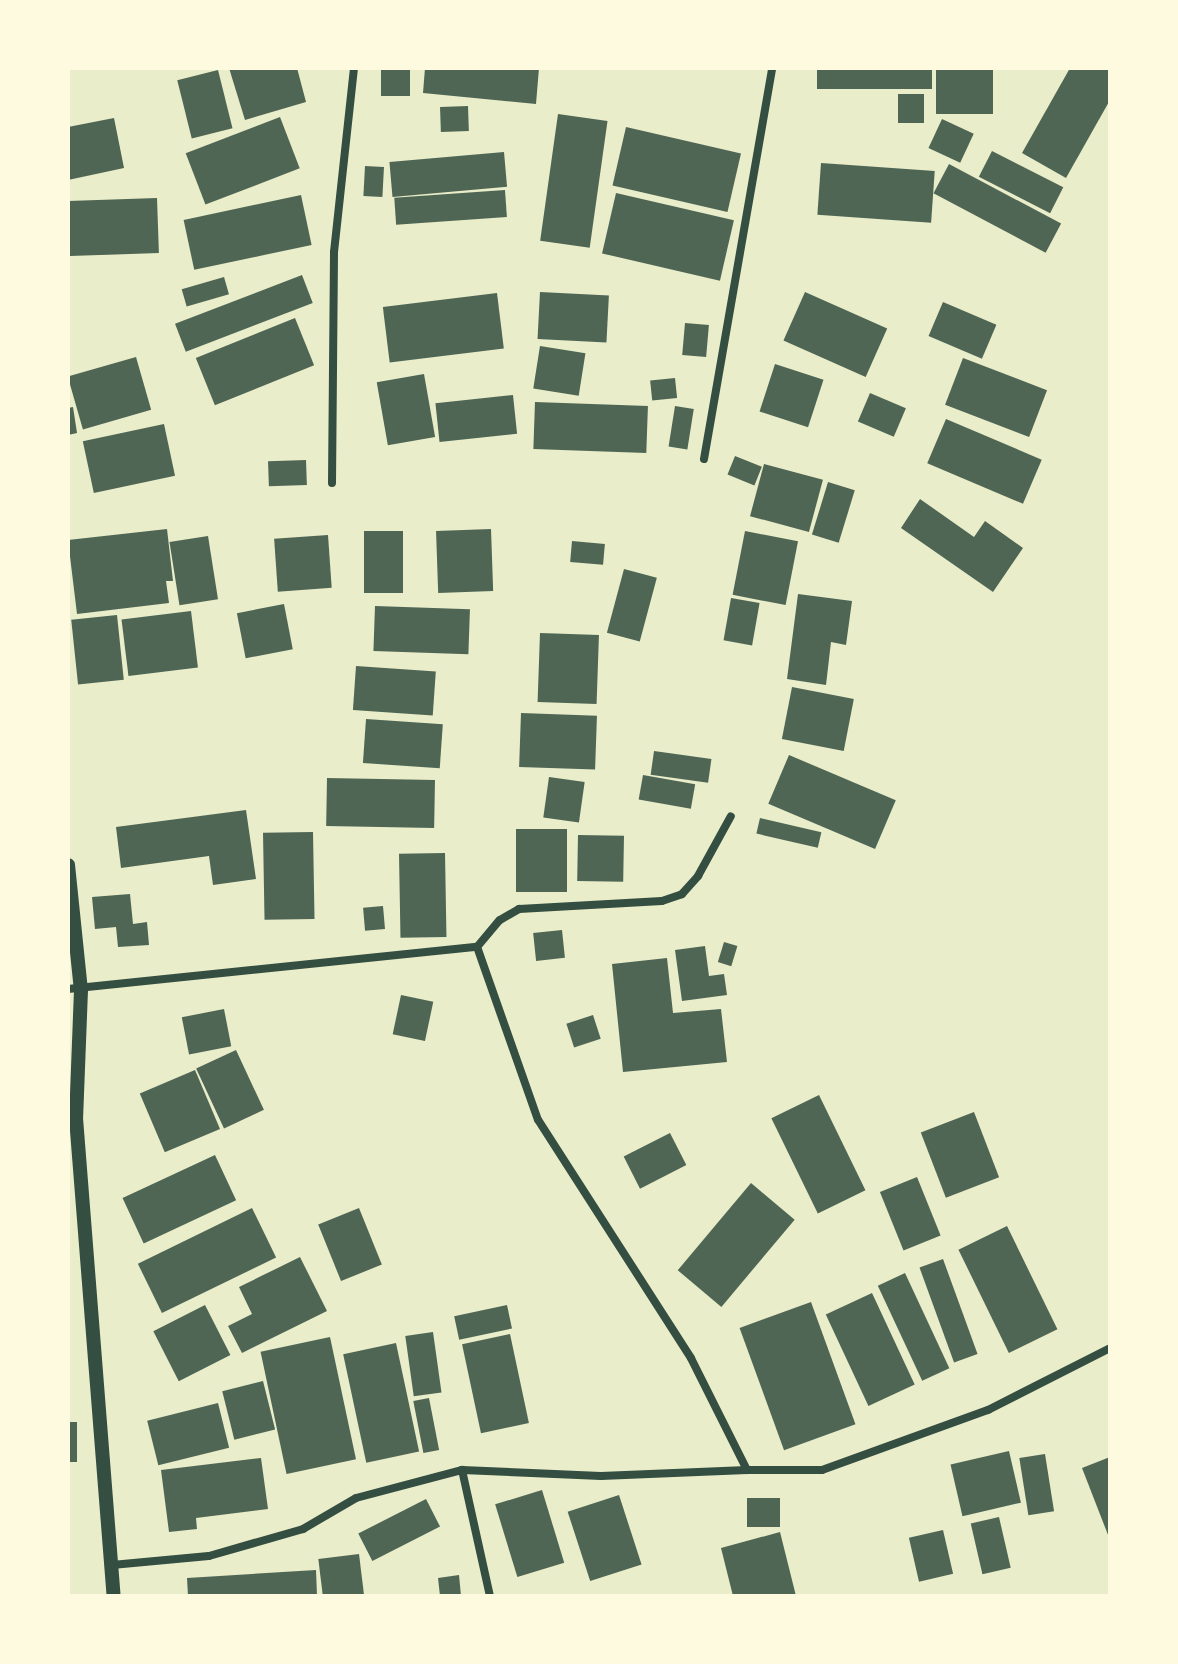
<!DOCTYPE html>
<html>
<head>
<meta charset="utf-8">
<style>
	body { margin:0 }
	#map { position:relative; width:1178px; height:1664px; overflow:hidden; background:#e9edc9; font-family:Cabin,sans-serif }
	div>[style] { position:absolute }
	[style*='--x'] { left:calc(var(--x)*1px); top:calc(var(--y)*1px); width:calc(var(--w)*1px); rotate:calc(var(--a)*1deg) }
	.building>* { inset:0; background:#4f6655; transform-origin:0 0 }
	.minor>* { height:8px; margin:-4px; padding:0 4px; transform-origin:4px; border-radius:4px; background:#344e41 }
	.tertiary>* { height:14px; margin:-7px; padding:0 7px; transform-origin:7px; border-radius:7px; background:#344e41 }
	span { translate:-50% -50%; white-space:nowrap; text-align:center; line-height:1.15; -webkit-text-stroke:7px #fefae0; paint-order:stroke }
	.frame { position:absolute; inset:0; border:70px solid #fefae0; pointer-events:none }
</style>
</head>
<body>
<div id="map">
	<div class="building">
		<div style="clip-path:polygon(229px 68px,297px 68px,306px 102px,245px 120px)"></div>
		<div style="left:381px;top:68px;width:29px;height:28px"></div>
		<div style="clip-path:polygon(425px 68px,539px 68px,536px 104px,423px 93px)"></div>
		<div style="left:817px;top:68px;width:115px;height:21px"></div>
		<div style="left:936px;top:68px;width:57px;height:46px"></div>
		<div style="clip-path:polygon(1070px 68px,1110px 68px,1110px 100px,1066px 178px,1022px 153px)"></div>
		<div style="left:218px;top:70px;width:60px;height:42px;rotate:76deg"></div>
		<div style="left:898px;top:94px;width:26px;height:29px"></div>
		<div style="left:468px;top:106px;width:25px;height:28px;rotate:88deg"></div>
		<div style="left:558px;top:114px;width:50px;height:128px;rotate:8deg"></div>
		<div style="left:280px;top:117px;width:55px;height:101px;rotate:69deg"></div>
		<div style="clip-path:polygon(114px 118px,124px 168px,68px 180px,68px 127px)"></div>
		<div style="left:942px;top:119px;width:35px;height:32px;rotate:25deg"></div>
		<div style="left:626px;top:127px;width:118px;height:60px;rotate:13deg"></div>
		<div style="left:992px;top:151px;width:80px;height:29px;rotate:27deg"></div>
		<div style="left:504px;top:152px;width:35px;height:115px;rotate:85deg"></div>
		<div style="left:821px;top:163px;width:114px;height:52px;rotate:4deg"></div>
		<div style="left:949px;top:164px;width:127px;height:33px;rotate:28deg"></div>
		<div style="left:365px;top:166px;width:19px;height:30px;rotate:3deg"></div>
		<div style="left:505px;top:190px;width:27px;height:111px;rotate:86deg"></div>
		<div style="left:616px;top:193px;width:121px;height:62px;rotate:13deg"></div>
		<div style="left:301px;top:195px;width:51px;height:120px;rotate:78deg"></div>
		<div style="left:157px;top:198px;width:55px;height:89px;rotate:88deg"></div>
		<div style="left:302px;top:275px;width:30px;height:136px;rotate:69deg"></div>
		<div style="left:224px;top:277px;width:18px;height:44px;rotate:74deg"></div>
		<div style="left:540px;top:292px;width:69px;height:47px;rotate:3deg"></div>
		<div style="left:805px;top:292px;width:90px;height:53px;rotate:24deg"></div>
		<div style="left:497px;top:293px;width:56px;height:115px;rotate:83deg"></div>
		<div style="left:943px;top:302px;width:58px;height:37px;rotate:23deg"></div>
		<div style="left:295px;top:318px;width:51px;height:107px;rotate:68deg"></div>
		<div style="left:685px;top:323px;width:24px;height:32px;rotate:5deg"></div>
		<div style="left:540px;top:346px;width:46px;height:43px;rotate:9deg"></div>
		<div style="left:136px;top:357px;width:55px;height:71px;rotate:74deg"></div>
		<div style="left:963px;top:358px;width:90px;height:50px;rotate:21deg"></div>
		<div style="left:775px;top:364px;width:51px;height:50px;rotate:18deg"></div>
		<div style="left:424px;top:374px;width:64px;height:48px;rotate:80deg"></div>
		<div style="left:675px;top:378px;width:20px;height:25px;rotate:84deg"></div>
		<div style="left:870px;top:393px;width:39px;height:31px;rotate:23deg"></div>
		<div style="left:513px;top:395px;width:39px;height:78px;rotate:84deg"></div>
		<div style="left:535px;top:402px;width:113px;height:47px;rotate:2deg"></div>
		<div style="left:675px;top:406px;width:19px;height:41px;rotate:9deg"></div>
		<div style="clip-path:polygon(73px 407px,77px 433px,68px 435px,68px 408px)"></div>
		<div style="left:946px;top:419px;width:104px;height:48px;rotate:23deg"></div>
		<div style="left:164px;top:424px;width:53px;height:83px;rotate:78deg"></div>
		<div style="left:735px;top:456px;width:29px;height:20px;rotate:22deg"></div>
		<div style="left:306px;top:460px;width:25px;height:38px;rotate:88deg"></div>
		<div style="left:764px;top:464px;width:61px;height:54px;rotate:15deg"></div>
		<div style="left:828px;top:482px;width:28px;height:55px;rotate:17deg"></div>
		<div style="clip-path:polygon(920px 499px,974px 537px,985px 521px,1023px 548px,993px 592px,901px 528px)"></div>
		<div style="clip-path:polygon(167px 529px,173px 581px,166px 581px,169px 603px,77px 614px,68px 540px)"></div>
		<div style="left:491px;top:529px;width:62px;height:55px;rotate:88deg"></div>
		<div style="left:403px;top:531px;width:62px;height:39px;rotate:90deg"></div>
		<div style="left:745px;top:531px;width:54px;height:65px;rotate:11deg"></div>
		<div style="left:328px;top:535px;width:53px;height:54px;rotate:86deg"></div>
		<div style="left:208px;top:536px;width:64px;height:39px;rotate:81deg"></div>
		<div style="left:572px;top:541px;width:33px;height:21px;rotate:5deg"></div>
		<div style="left:624px;top:569px;width:34px;height:66px;rotate:15deg"></div>
		<div style="clip-path:polygon(798px 594px,852px 601px,846px 645px,831px 642px,826px 685px,787px 679px)"></div>
		<div style="left:731px;top:598px;width:29px;height:43px;rotate:10deg"></div>
		<div style="left:284px;top:604px;width:46px;height:48px;rotate:79deg"></div>
		<div style="left:375px;top:606px;width:95px;height:45px;rotate:2deg"></div>
		<div style="left:191px;top:611px;width:57px;height:70px;rotate:83deg"></div>
		<div style="left:117px;top:615px;width:65px;height:46px;rotate:84deg"></div>
		<div style="left:540px;top:633px;width:59px;height:69px;rotate:2deg"></div>
		<div style="left:356px;top:666px;width:80px;height:44px;rotate:4deg"></div>
		<div style="left:792px;top:687px;width:63px;height:53px;rotate:11deg"></div>
		<div style="left:521px;top:713px;width:76px;height:54px;rotate:2deg"></div>
		<div style="left:366px;top:719px;width:77px;height:44px;rotate:4deg"></div>
		<div style="left:654px;top:751px;width:58px;height:24px;rotate:8deg"></div>
		<div style="left:789px;top:755px;width:116px;height:53px;rotate:23deg"></div>
		<div style="left:643px;top:775px;width:53px;height:25px;rotate:10deg"></div>
		<div style="left:549px;top:777px;width:36px;height:41px;rotate:8deg"></div>
		<div style="left:327px;top:778px;width:108px;height:48px;rotate:1deg"></div>
		<div style="clip-path:polygon(246px 810px,256px 879px,213px 885px,209px 856px,121px 868px,116px 827px)"></div>
		<div style="left:760px;top:818px;width:63px;height:16px;rotate:13deg"></div>
		<div style="left:516px;top:829px;width:51px;height:63px"></div>
		<div style="left:313px;top:832px;width:87px;height:50px;rotate:89deg"></div>
		<div style="left:578px;top:835px;width:46px;height:46px;rotate:1deg"></div>
		<div style="left:445px;top:853px;width:84px;height:46px;rotate:89deg"></div>
		<div style="clip-path:polygon(130px 894px,133px 924px,147px 922px,149px 945px,118px 947px,116px 927px,95px 929px,92px 897px)"></div>
		<div style="left:383px;top:906px;width:23px;height:20px;rotate:85deg"></div>
		<div style="left:562px;top:930px;width:28px;height:29px;rotate:84deg"></div>
		<div style="left:724px;top:942px;width:14px;height:21px;rotate:17deg"></div>
		<div style="clip-path:polygon(705px 946px,709px 976px,724px 974px,727px 995px,682px 1001px,675px 950px)"></div>
		<div style="clip-path:polygon(667px 958px,673px 1013px,721px 1009px,727px 1062px,623px 1072px,612px 964px)"></div>
		<div style="left:401px;top:995px;width:33px;height:40px;rotate:12deg"></div>
		<div style="left:224px;top:1009px;width:38px;height:43px;rotate:79deg"></div>
		<div style="left:593px;top:1015px;width:25px;height:28px;rotate:72deg"></div>
		<div style="left:236px;top:1050px;width:66px;height:44px;rotate:65deg"></div>
		<div style="left:195px;top:1070px;width:64px;height:60px;rotate:67deg"></div>
		<div style="left:819px;top:1095px;width:106px;height:53px;rotate:64deg"></div>
		<div style="left:974px;top:1112px;width:70px;height:57px;rotate:69deg"></div>
		<div style="left:670px;top:1133px;width:36px;height:52px;rotate:63deg"></div>
		<div style="left:215px;top:1155px;width:50px;height:102px;rotate:65deg"></div>
		<div style="left:917px;top:1177px;width:63px;height:40px;rotate:68deg"></div>
		<div style="left:751px;top:1183px;width:57px;height:114px;rotate:40deg"></div>
		<div style="left:252px;top:1208px;width:55px;height:127px;rotate:64deg"></div>
		<div style="left:359px;top:1208px;width:61px;height:44px;rotate:68deg"></div>
		<div style="left:1007px;top:1226px;width:115px;height:54px;rotate:64deg"></div>
		<div style="clip-path:polygon(300px 1257px,327px 1311px,242px 1353px,228px 1326px,252px 1314px,239px 1287px)"></div>
		<div style="left:943px;top:1259px;width:101px;height:25px;rotate:70deg"></div>
		<div style="left:905px;top:1273px;width:105px;height:30px;rotate:65deg"></div>
		<div style="left:872px;top:1293px;width:101px;height:51px;rotate:65deg"></div>
		<div style="left:811px;top:1302px;width:130px;height:76px;rotate:70deg"></div>
		<div style="left:205px;top:1305px;width:56px;height:58px;rotate:63deg"></div>
		<div style="left:507px;top:1305px;width:24px;height:54px;rotate:78deg"></div>
		<div style="left:433px;top:1332px;width:61px;height:28px;rotate:82deg"></div>
		<div style="left:510px;top:1334px;width:91px;height:49px;rotate:78deg"></div>
		<div style="left:330px;top:1337px;width:125px;height:71px;rotate:78deg"></div>
		<div style="left:396px;top:1343px;width:111px;height:54px;rotate:78deg"></div>
		<div style="left:263px;top:1381px;width:50px;height:42px;rotate:76deg"></div>
		<div style="left:429px;top:1398px;width:53px;height:16px;rotate:79deg"></div>
		<div style="left:218px;top:1403px;width:46px;height:73px;rotate:76deg"></div>
		<div style="left:68px;top:1422px;width:9px;height:40px"></div>
		<div style="left:1009px;top:1451px;width:53px;height:60px;rotate:77deg"></div>
		<div style="left:1045px;top:1454px;width:58px;height:26px;rotate:81deg"></div>
		<div style="clip-path:polygon(1110px 1457px,1110px 1540px,1082px 1468px)"></div>
		<div style="clip-path:polygon(261px 1458px,268px 1509px,196px 1518px,197px 1529px,169px 1532px,161px 1470px)"></div>
		<div style="left:542px;top:1490px;width:76px;height:49px;rotate:73deg"></div>
		<div style="left:619px;top:1495px;width:73px;height:54px;rotate:72deg"></div>
		<div style="left:780px;top:1498px;width:29px;height:33px;rotate:90deg"></div>
		<div style="left:426px;top:1499px;width:31px;height:76px;rotate:63deg"></div>
		<div style="left:999px;top:1517px;width:52px;height:29px;rotate:77deg"></div>
		<div style="left:943px;top:1530px;width:45px;height:35px;rotate:77deg"></div>
		<div style="clip-path:polygon(780px 1532px,796px 1596px,733px 1596px,721px 1548px)"></div>
		<div style="left:359px;top:1554px;width:42px;height:41px;rotate:83deg"></div>
		<div style="clip-path:polygon(316px 1570px,317px 1596px,188px 1596px,187px 1578px)"></div>
		<div style="clip-path:polygon(459px 1575px,461px 1596px,440px 1596px,438px 1578px)"></div>
	</div>
	<div class="minor">
		<div style="--x:704;--y:459;--w:397;--a:-80.1"></div>
		<div style="--x:332;--y:483;--w:231;--a:-89.5"></div>
		<div style="--x:334;--y:252;--w:185;--a:-83.8"></div>
		<div style="--x:68;--y:989;--w:411;--a:-5.9"></div>
		<div style="--x:477;--y:947;--w:35;--a:-50"></div>
		<div style="--x:500;--y:920;--w:22;--a:-30"></div>
		<div style="--x:519;--y:909;--w:143;--a:-3.2"></div>
		<div style="--x:662;--y:901;--w:21;--a:-19"></div>
		<div style="--x:682;--y:894;--w:24;--a:-48"></div>
		<div style="--x:698;--y:876;--w:68;--a:-61.2"></div>
		<div style="--x:462;--y:1470;--w:129;--a:77.5"></div>
		<div style="--x:747;--y:1470;--w:75;--a:0"></div>
		<div style="--x:822;--y:1470;--w:177;--a:-19.9"></div>
		<div style="--x:988;--y:1410;--w:137;--a:-26.9"></div>
		<div style="--x:112;--y:1565;--w:97;--a:-5.3"></div>
		<div style="--x:209;--y:1556;--w:98;--a:-16"></div>
		<div style="--x:303;--y:1529;--w:61;--a:-30.3"></div>
		<div style="--x:356;--y:1498;--w:110;--a:-14.8"></div>
		<div style="--x:462;--y:1470;--w:139;--a:2.5"></div>
		<div style="--x:601;--y:1476;--w:146;--a:-2.4"></div>
		<div style="--x:747;--y:1470;--w:125;--a:-116.6"></div>
		<div style="--x:691;--y:1358;--w:283;--a:-122.7"></div>
		<div style="--x:538;--y:1120;--w:183;--a:-109.4"></div>
	</div>
	<div class="tertiary">
		<div style="--x:68;--y:865;--w:126;--a:84.1"></div>
		<div style="--x:81;--y:990;--w:128;--a:92.2"></div>
		<div style="--x:76;--y:1118;--w:480;--a:85.5"></div>
	</div>
	<div class="frame"></div>
</div>
</body>
</html>
